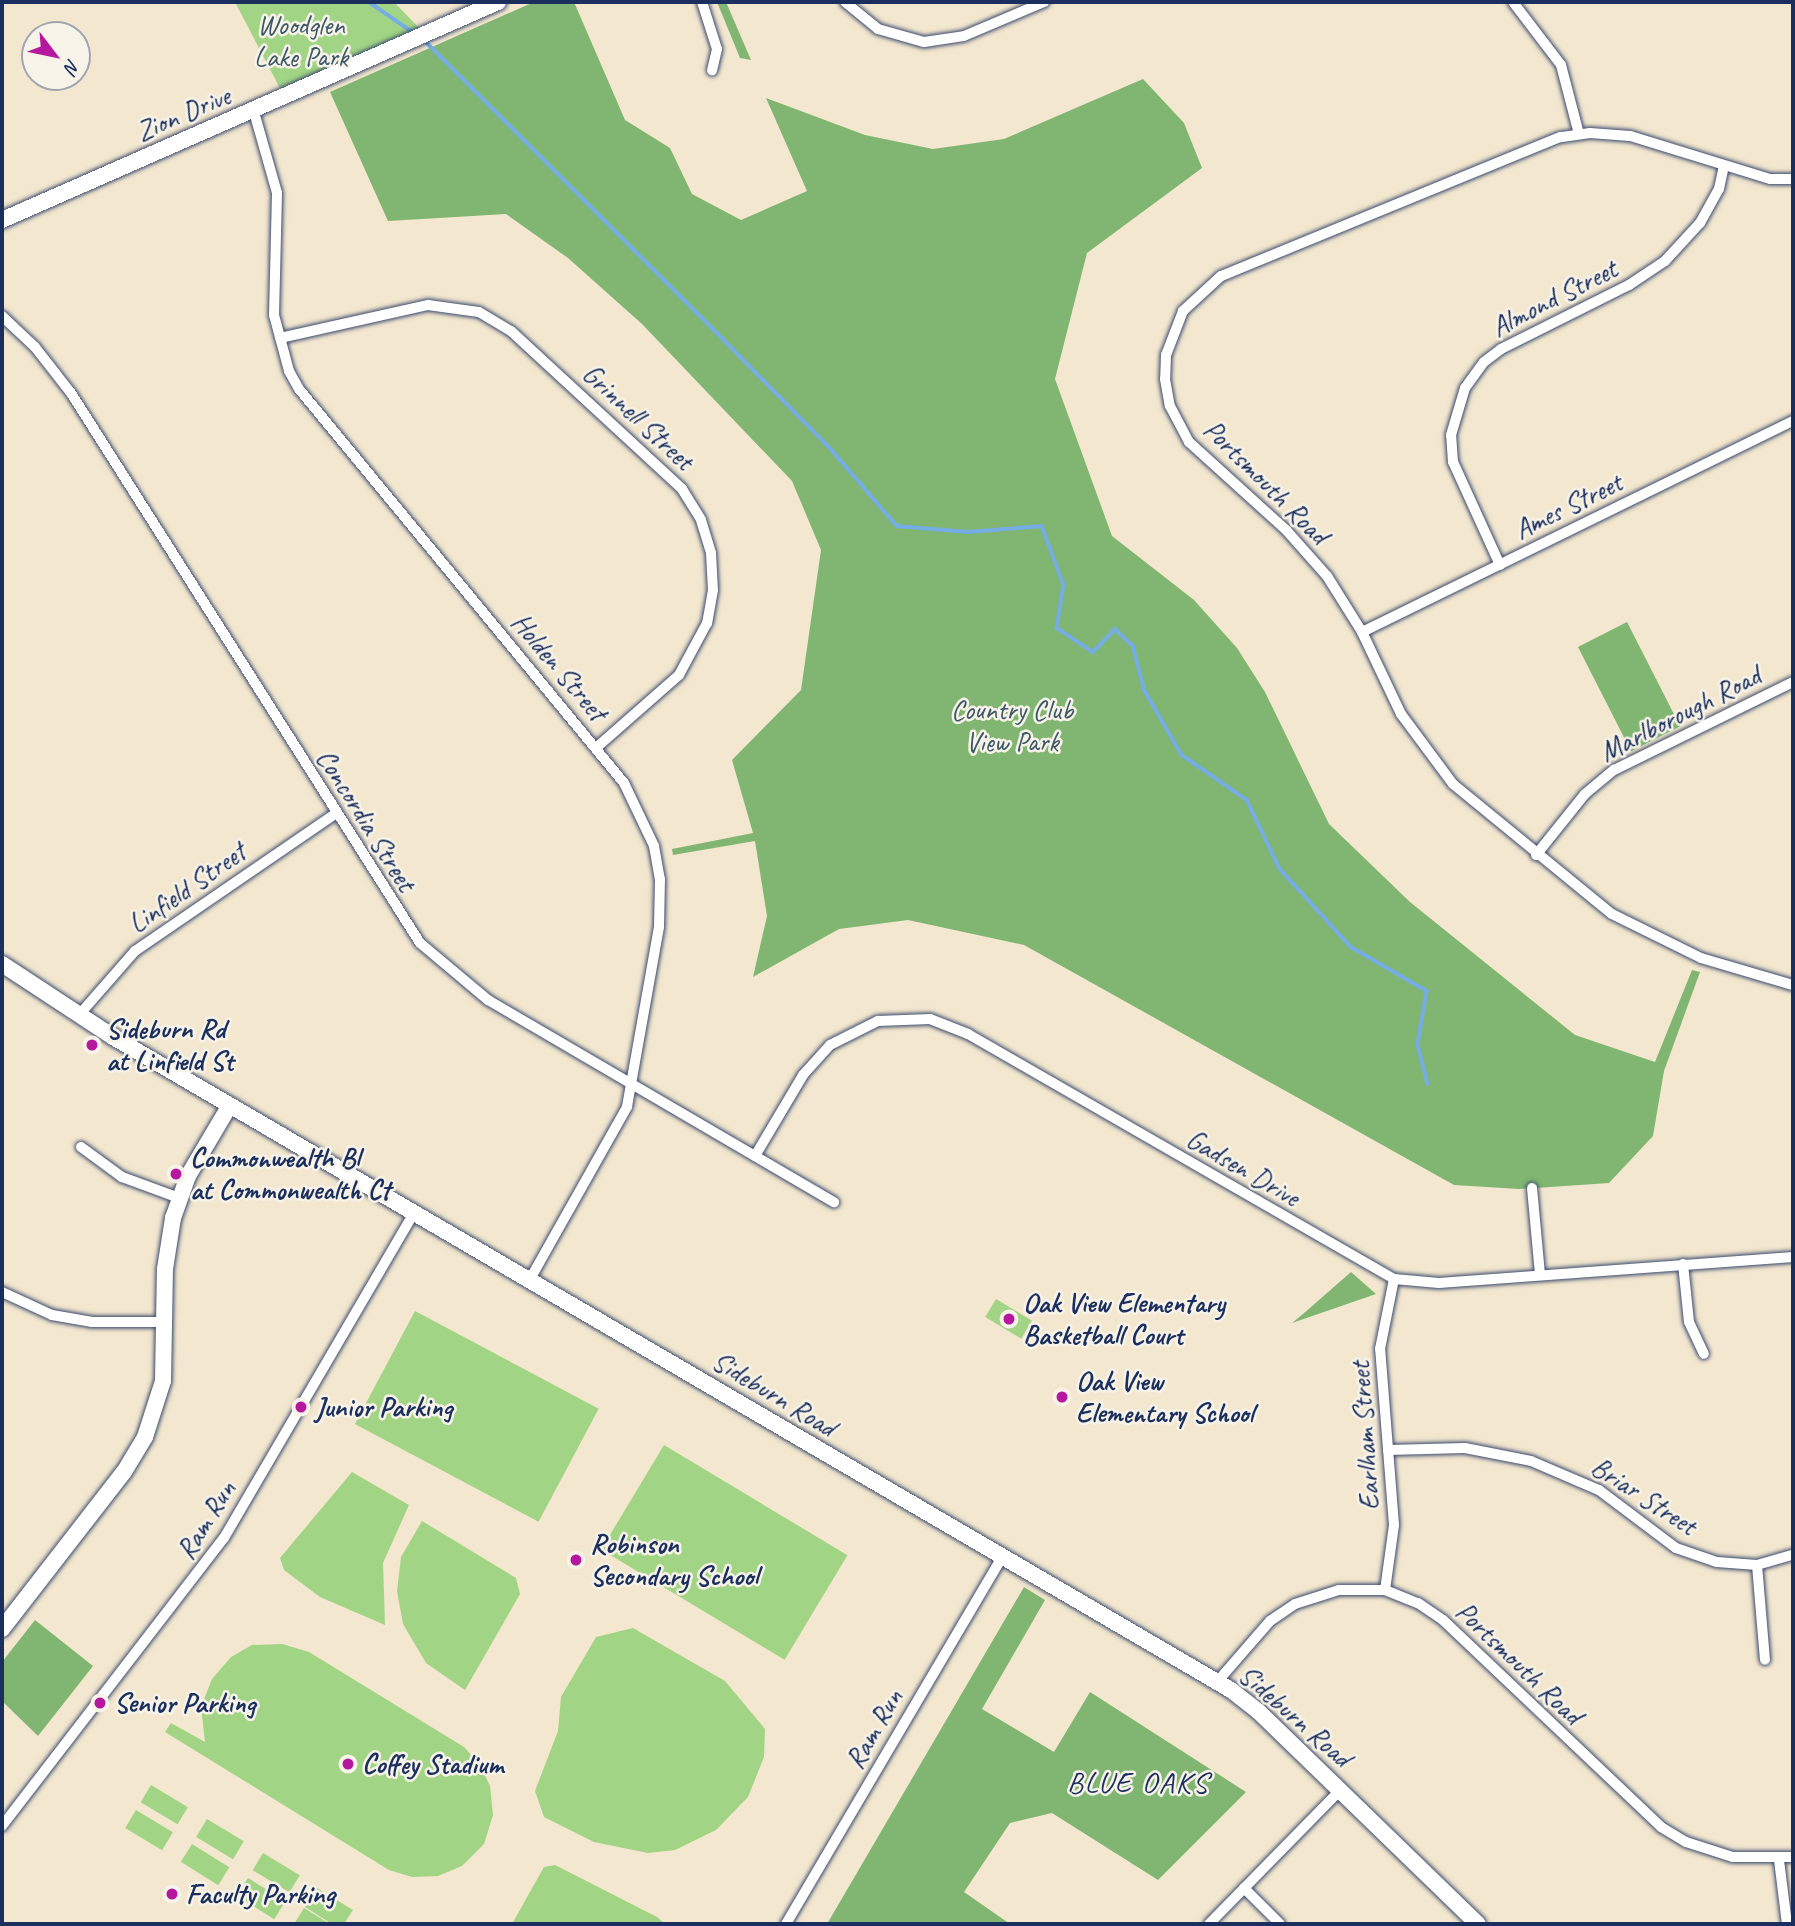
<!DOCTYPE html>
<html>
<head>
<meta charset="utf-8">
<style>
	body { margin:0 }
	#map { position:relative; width:1795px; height:1926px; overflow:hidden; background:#f3e7cf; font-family:Caveat,sans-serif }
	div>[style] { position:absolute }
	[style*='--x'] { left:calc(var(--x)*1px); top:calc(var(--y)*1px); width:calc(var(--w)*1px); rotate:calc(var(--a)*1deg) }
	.green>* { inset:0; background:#a1d484; transform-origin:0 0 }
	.forest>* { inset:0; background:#80b672; transform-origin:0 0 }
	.stream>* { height:3.5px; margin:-1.75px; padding:0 1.75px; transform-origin:1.75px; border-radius:1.75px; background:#75ade4 }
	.roads { filter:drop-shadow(0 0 2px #3b4b6f) drop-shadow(0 0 2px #3b4b6f) }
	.street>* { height:10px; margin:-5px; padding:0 5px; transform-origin:5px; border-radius:5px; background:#fff }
	.secondary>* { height:16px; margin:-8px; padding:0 8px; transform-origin:8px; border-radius:8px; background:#fff }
	.dots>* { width:19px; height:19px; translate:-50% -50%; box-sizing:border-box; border:4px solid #f7f3e8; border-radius:50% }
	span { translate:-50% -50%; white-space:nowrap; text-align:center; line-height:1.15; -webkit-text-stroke:5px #f7f3e8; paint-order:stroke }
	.park-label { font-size:28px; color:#3c5868 }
	.street-label { font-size:28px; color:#1b2f5e }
	.poi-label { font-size:28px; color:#1b2f5e; font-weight:700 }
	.left { translate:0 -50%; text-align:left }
	.neighbourhood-label { font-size:30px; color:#1b2f5e; letter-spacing:2px }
	.frame { position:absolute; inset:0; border:4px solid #1b2f5e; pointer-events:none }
	.north { position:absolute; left:21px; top:21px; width:70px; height:70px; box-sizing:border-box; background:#f7f3e8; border:2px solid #9fa5b1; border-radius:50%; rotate:122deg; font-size:19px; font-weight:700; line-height:28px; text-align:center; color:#1b2f5e }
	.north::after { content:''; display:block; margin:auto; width:24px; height:32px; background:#b5179e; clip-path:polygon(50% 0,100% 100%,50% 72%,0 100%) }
</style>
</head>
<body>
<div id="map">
	<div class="green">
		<div style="clip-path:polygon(235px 2px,394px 2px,421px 30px,283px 94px)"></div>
		<div style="left:996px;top:1299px;width:42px;height:21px;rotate:31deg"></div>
		<div style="left:415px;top:1311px;width:208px;height:128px;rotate:28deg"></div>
		<div style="left:664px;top:1445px;width:214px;height:122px;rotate:31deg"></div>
		<div style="clip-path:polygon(352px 1472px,409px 1505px,383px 1563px,385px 1625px,320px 1597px,284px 1570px,280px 1558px)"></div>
		<div style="clip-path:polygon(422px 1521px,516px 1578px,520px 1594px,465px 1690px,426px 1663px,403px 1624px,397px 1591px,401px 1557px)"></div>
		<div style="clip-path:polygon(633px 1628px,725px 1681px,765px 1729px,764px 1757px,748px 1797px,716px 1830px,675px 1850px,648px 1853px,594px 1842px,544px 1817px,535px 1791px,558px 1731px,561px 1697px,596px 1637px)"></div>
		<div style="clip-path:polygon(282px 1644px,309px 1652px,464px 1747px,480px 1765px,490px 1786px,493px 1815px,484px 1844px,462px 1866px,438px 1876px,412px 1877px,389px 1870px,165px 1732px,171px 1723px,205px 1742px,201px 1707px,212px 1679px,231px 1657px,252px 1645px)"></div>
		<div style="left:151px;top:1785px;width:43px;height:20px;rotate:31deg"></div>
		<div style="left:136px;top:1810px;width:43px;height:21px;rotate:31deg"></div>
		<div style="left:207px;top:1819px;width:43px;height:21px;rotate:31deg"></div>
		<div style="left:192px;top:1844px;width:44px;height:21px;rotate:32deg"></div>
		<div style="left:263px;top:1853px;width:43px;height:20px;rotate:31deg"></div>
		<div style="clip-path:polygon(555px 1865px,657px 1917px,665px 1924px,512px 1924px,544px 1867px)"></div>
		<div style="left:248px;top:1878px;width:44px;height:21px;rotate:32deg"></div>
		<div style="clip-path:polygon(317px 1888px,353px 1910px,344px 1924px,332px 1924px,305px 1907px)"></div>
		<div style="clip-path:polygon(304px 1908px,330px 1924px,294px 1924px)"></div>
	</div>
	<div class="forest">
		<div style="clip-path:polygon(534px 2px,574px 2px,625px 120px,670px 148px,692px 194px,741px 220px,807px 191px,766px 98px,865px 135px,933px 149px,1004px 139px,1143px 79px,1184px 123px,1202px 168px,1087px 253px,1055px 379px,1112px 536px,1194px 600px,1237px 648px,1265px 692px,1329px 824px,1410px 902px,1575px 1035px,1655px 1062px,1692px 970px,1700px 972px,1664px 1071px,1653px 1136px,1609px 1183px,1519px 1189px,1454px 1185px,1024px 945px,908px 920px,839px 929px,753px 977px,767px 916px,755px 841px,673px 855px,672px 849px,753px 833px,732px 760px,801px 690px,821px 550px,792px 481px,642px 324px,568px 258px,506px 214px,388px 221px,330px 92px)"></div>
		<div style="clip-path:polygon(717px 2px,726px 2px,751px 60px,740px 58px)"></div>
		<div style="left:1627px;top:622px;width:117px;height:55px;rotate:63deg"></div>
		<div style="clip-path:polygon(1351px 1272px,1376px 1294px,1292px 1323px,1303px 1314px)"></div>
		<div style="clip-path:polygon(1024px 1587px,1045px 1600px,982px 1709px,1054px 1752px,1090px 1692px,1246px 1792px,1158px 1880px,1052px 1813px,1010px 1823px,964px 1892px,1010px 1924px,827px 1924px)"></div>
		<div style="clip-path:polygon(35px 1620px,93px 1666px,38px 1736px,2px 1701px,2px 1662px)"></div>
	</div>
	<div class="stream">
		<div style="--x:369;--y:2;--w:55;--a:34.6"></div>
		<div style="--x:423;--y:39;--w:416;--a:45"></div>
		<div style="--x:717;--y:333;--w:161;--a:45.5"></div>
		<div style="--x:830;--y:448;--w:103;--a:49.3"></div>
		<div style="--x:897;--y:526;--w:71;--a:4.8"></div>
		<div style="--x:968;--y:532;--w:74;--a:-4.6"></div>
		<div style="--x:1042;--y:526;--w:63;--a:69.6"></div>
		<div style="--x:1064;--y:585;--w:44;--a:99.2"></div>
		<div style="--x:1057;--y:628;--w:43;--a:33.7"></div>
		<div style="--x:1093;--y:652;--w:32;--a:-46"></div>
		<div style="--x:1115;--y:629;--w:25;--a:43"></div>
		<div style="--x:1133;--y:646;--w:47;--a:75.1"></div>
		<div style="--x:1145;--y:691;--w:74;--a:60"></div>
		<div style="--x:1182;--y:755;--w:79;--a:34.7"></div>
		<div style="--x:1247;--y:800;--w:76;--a:64.4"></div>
		<div style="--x:1280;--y:869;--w:105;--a:47.7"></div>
		<div style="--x:1351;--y:947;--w:88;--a:30.1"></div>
		<div style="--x:1427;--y:991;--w:55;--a:99.5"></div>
		<div style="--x:1418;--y:1045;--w:40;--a:75.6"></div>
	</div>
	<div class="roads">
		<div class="street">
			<div style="--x:702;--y:2;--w:49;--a:72.3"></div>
			<div style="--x:717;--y:49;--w:22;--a:103"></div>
			<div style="--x:845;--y:2;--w:43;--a:39.3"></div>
			<div style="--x:878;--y:29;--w:48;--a:15.8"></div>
			<div style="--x:924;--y:42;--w:40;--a:-8.5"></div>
			<div style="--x:964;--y:36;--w:87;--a:-23"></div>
			<div style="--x:1513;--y:2;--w:79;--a:52.7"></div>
			<div style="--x:1561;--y:65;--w:71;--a:75.4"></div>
			<div style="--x:254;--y:112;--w:84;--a:74.1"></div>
			<div style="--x:277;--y:193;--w:122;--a:91.4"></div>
			<div style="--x:274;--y:315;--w:58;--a:75"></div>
			<div style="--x:289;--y:371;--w:21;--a:61"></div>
			<div style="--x:299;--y:389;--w:511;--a:50.48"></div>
			<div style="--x:624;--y:783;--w:70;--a:64.5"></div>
			<div style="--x:654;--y:846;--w:34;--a:80"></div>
			<div style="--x:660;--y:879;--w:48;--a:91.2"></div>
			<div style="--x:659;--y:927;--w:183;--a:100.1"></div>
			<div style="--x:627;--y:1107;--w:200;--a:119.4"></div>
			<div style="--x:1793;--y:179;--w:23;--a:180"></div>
			<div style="--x:1770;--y:179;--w:146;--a:-162.9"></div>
			<div style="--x:1630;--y:136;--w:40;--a:-175.7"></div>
			<div style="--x:1590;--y:133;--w:30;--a:172"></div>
			<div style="--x:1560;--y:137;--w:366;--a:157.7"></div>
			<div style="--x:1221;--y:276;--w:52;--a:137.4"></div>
			<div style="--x:1183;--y:311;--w:47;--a:111.1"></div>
			<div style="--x:1166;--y:355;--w:24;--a:92"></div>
			<div style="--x:1165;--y:379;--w:27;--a:80"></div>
			<div style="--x:1170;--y:406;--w:41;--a:62.2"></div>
			<div style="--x:1189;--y:442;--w:132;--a:42.2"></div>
			<div style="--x:1287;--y:531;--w:60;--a:48.4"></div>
			<div style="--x:1327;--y:576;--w:66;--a:58"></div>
			<div style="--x:1362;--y:632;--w:91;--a:64.6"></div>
			<div style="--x:1401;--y:714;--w:87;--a:53.4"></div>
			<div style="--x:1453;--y:784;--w:205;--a:39.3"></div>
			<div style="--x:1612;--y:914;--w:99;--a:26.3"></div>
			<div style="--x:1701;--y:958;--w:96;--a:16.4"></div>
			<div style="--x:2;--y:316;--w:45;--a:43.2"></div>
			<div style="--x:35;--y:347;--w:58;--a:52"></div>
			<div style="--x:71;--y:393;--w:651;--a:57.6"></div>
			<div style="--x:420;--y:943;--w:89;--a:40"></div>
			<div style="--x:488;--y:1000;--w:401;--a:30.3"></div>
			<div style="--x:280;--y:338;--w:152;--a:-12.6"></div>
			<div style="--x:428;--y:305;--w:51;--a:7.8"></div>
			<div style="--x:479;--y:312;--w:37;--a:31"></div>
			<div style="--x:511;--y:331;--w:233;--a:42.7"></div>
			<div style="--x:682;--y:489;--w:36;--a:58"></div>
			<div style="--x:701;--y:520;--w:34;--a:73"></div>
			<div style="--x:711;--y:553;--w:37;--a:87"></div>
			<div style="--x:713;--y:590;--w:34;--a:100"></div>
			<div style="--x:707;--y:623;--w:59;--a:118.3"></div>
			<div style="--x:679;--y:675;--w:111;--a:138.7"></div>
			<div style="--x:1500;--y:565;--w:113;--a:-114.5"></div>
			<div style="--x:1453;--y:462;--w:27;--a:-94"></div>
			<div style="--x:1451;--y:435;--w:49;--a:-73.4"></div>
			<div style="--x:1465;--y:388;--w:32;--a:-54"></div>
			<div style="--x:1484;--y:362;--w:21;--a:-37"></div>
			<div style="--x:1501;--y:349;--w:143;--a:-26.6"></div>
			<div style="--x:1629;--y:285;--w:43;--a:-33.7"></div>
			<div style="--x:1665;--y:261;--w:52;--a:-47.4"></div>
			<div style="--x:1700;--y:223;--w:39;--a:-61"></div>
			<div style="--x:1719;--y:189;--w:24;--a:-78"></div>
			<div style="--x:1362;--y:632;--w:480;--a:-26.1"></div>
			<div style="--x:1536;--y:855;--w:78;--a:-51.2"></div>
			<div style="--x:1585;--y:794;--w:38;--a:-40"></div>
			<div style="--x:1614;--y:770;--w:199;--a:-26.2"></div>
			<div style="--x:79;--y:1015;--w:85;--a:-48.8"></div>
			<div style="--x:135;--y:951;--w:242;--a:-34.4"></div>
			<div style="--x:81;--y:1147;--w:51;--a:36.2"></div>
			<div style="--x:122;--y:1177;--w:61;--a:20.2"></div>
			<div style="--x:755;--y:1156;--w:94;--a:-59.3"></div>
			<div style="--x:803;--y:1075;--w:40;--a:-48"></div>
			<div style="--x:830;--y:1045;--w:54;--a:-26.6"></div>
			<div style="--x:878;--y:1021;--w:52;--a:-2.2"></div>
			<div style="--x:930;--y:1019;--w:41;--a:21.5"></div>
			<div style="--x:968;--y:1034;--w:491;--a:29.9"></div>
			<div style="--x:1394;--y:1279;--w:45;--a:5.1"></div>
			<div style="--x:1439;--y:1283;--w:355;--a:-4.2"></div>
			<div style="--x:1532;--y:1188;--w:87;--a:84.7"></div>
			<div style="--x:1683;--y:1264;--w:58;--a:84.1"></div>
			<div style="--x:1689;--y:1322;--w:35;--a:65"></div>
			<div style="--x:2;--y:1292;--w:55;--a:24.7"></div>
			<div style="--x:52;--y:1315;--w:41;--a:9.9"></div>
			<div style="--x:92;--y:1322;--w:74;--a:0"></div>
			<div style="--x:1388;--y:1450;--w:77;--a:-1.5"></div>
			<div style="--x:1465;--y:1448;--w:67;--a:11.1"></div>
			<div style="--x:1531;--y:1461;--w:74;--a:23.1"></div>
			<div style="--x:1599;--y:1490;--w:96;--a:37"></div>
			<div style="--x:1676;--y:1548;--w:43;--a:18.9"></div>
			<div style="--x:1717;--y:1562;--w:40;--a:4.3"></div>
			<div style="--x:1757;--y:1565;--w:37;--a:-16"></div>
			<div style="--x:1757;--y:1565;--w:95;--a:85.2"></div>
			<div style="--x:1385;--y:1590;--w:66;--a:-82.1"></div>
			<div style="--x:1394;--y:1525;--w:177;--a:-94.5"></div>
			<div style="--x:1380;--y:1349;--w:71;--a:-78.7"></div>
			<div style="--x:1217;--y:1682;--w:81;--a:-49"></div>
			<div style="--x:1270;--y:1621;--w:30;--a:-34"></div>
			<div style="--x:1295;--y:1604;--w:46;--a:-17.7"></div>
			<div style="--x:1339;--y:1590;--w:46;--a:0"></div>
			<div style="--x:1385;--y:1590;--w:35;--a:22"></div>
			<div style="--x:1418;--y:1603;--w:30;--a:34"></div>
			<div style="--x:1443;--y:1620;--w:301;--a:43.5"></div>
			<div style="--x:1661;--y:1827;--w:29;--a:31"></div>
			<div style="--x:1686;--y:1842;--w:49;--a:17.7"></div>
			<div style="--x:1733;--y:1857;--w:60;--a:0"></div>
			<div style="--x:2;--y:1826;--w:364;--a:-52.4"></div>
			<div style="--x:224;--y:1538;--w:376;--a:-59.7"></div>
			<div style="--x:1779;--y:1860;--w:64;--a:82.9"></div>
			<div style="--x:1244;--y:1888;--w:51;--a:45"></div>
			<div style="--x:786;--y:1924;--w:426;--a:-59.5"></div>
			<div style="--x:1209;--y:1924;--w:187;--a:-45.6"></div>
		</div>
		<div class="secondary">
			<div style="--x:2;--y:220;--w:542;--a:-23.73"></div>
			<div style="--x:2;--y:964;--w:133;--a:33.3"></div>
			<div style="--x:113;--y:1037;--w:1295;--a:30.29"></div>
			<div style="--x:1231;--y:1690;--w:34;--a:38"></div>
			<div style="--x:1258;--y:1711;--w:306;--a:44.1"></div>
			<div style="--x:2;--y:1629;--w:199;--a:-52.2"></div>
			<div style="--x:124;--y:1472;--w:41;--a:-59"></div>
			<div style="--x:145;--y:1437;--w:59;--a:-72.2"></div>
			<div style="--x:163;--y:1381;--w:112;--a:-89"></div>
			<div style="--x:165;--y:1269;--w:52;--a:-81.1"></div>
			<div style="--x:173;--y:1218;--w:45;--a:-70.3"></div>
			<div style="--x:188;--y:1176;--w:82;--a:-59.4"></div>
		</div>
	</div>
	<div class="dots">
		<div style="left:92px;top:1045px;background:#b5179e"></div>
		<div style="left:176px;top:1174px;background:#b5179e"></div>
		<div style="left:1009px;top:1319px;background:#b5179e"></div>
		<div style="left:1062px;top:1397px;background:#b5179e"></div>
		<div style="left:301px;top:1407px;background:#b5179e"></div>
		<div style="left:576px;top:1560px;background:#b5179e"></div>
		<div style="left:100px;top:1703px;background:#b5179e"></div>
		<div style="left:348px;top:1764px;background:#b5179e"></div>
		<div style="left:172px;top:1894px;background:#b5179e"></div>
	</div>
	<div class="park-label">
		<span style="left:301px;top:41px">Woodglen<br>Lake Park</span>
		<span style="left:1012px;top:726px">Country Club<br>View Park</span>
	</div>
	<div class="street-label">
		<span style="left:183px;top:114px;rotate:-23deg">Zion Drive</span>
		<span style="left:1554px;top:298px;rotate:-27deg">Almond Street</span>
		<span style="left:638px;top:417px;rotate:43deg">Grinnell Street</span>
		<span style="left:1266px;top:482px;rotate:45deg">Portsmouth Road</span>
		<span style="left:1568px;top:506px;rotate:-26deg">Ames Street</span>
		<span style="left:559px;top:667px;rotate:50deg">Holden Street</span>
		<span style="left:1680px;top:714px;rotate:-27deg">Marlborough Road</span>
		<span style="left:366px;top:820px;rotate:58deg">Concordia Street</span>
		<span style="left:187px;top:888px;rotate:-35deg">Linfield Street</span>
		<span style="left:1243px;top:1168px;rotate:30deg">Gadsen Drive</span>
		<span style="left:774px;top:1394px;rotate:31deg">Sideburn Road</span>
		<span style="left:1365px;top:1436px;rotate:-94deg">Earlham Street</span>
		<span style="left:1644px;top:1496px;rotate:33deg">Briar Street</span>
		<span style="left:206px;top:1520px;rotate:-58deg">Ram Run</span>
		<span style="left:1519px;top:1663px;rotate:44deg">Portsmouth Road</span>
		<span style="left:1295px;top:1716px;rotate:41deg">Sideburn Road</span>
		<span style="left:874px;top:1729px;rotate:-60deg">Ram Run</span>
	</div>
	<div class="poi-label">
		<span class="left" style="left:106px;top:1045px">Sideburn Rd<br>at Linfield St</span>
		<span class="left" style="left:190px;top:1174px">Commonwealth Bl<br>at Commonwealth Ct</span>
		<span class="left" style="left:1023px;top:1319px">Oak View Elementary<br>Basketball Court</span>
		<span class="left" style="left:1076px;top:1397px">Oak View<br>Elementary School</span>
		<span class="left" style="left:315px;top:1407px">Junior Parking</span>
		<span class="left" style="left:590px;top:1560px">Robinson<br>Secondary School</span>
		<span class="left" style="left:114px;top:1703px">Senior Parking</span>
		<span class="left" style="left:362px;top:1764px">Coffey Stadium</span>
		<span class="left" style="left:186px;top:1894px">Faculty Parking</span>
	</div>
	<div class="neighbourhood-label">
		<span style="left:1138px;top:1782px">BLUE OAKS</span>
	</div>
	<div class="frame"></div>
	<div class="north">N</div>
</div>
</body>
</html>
